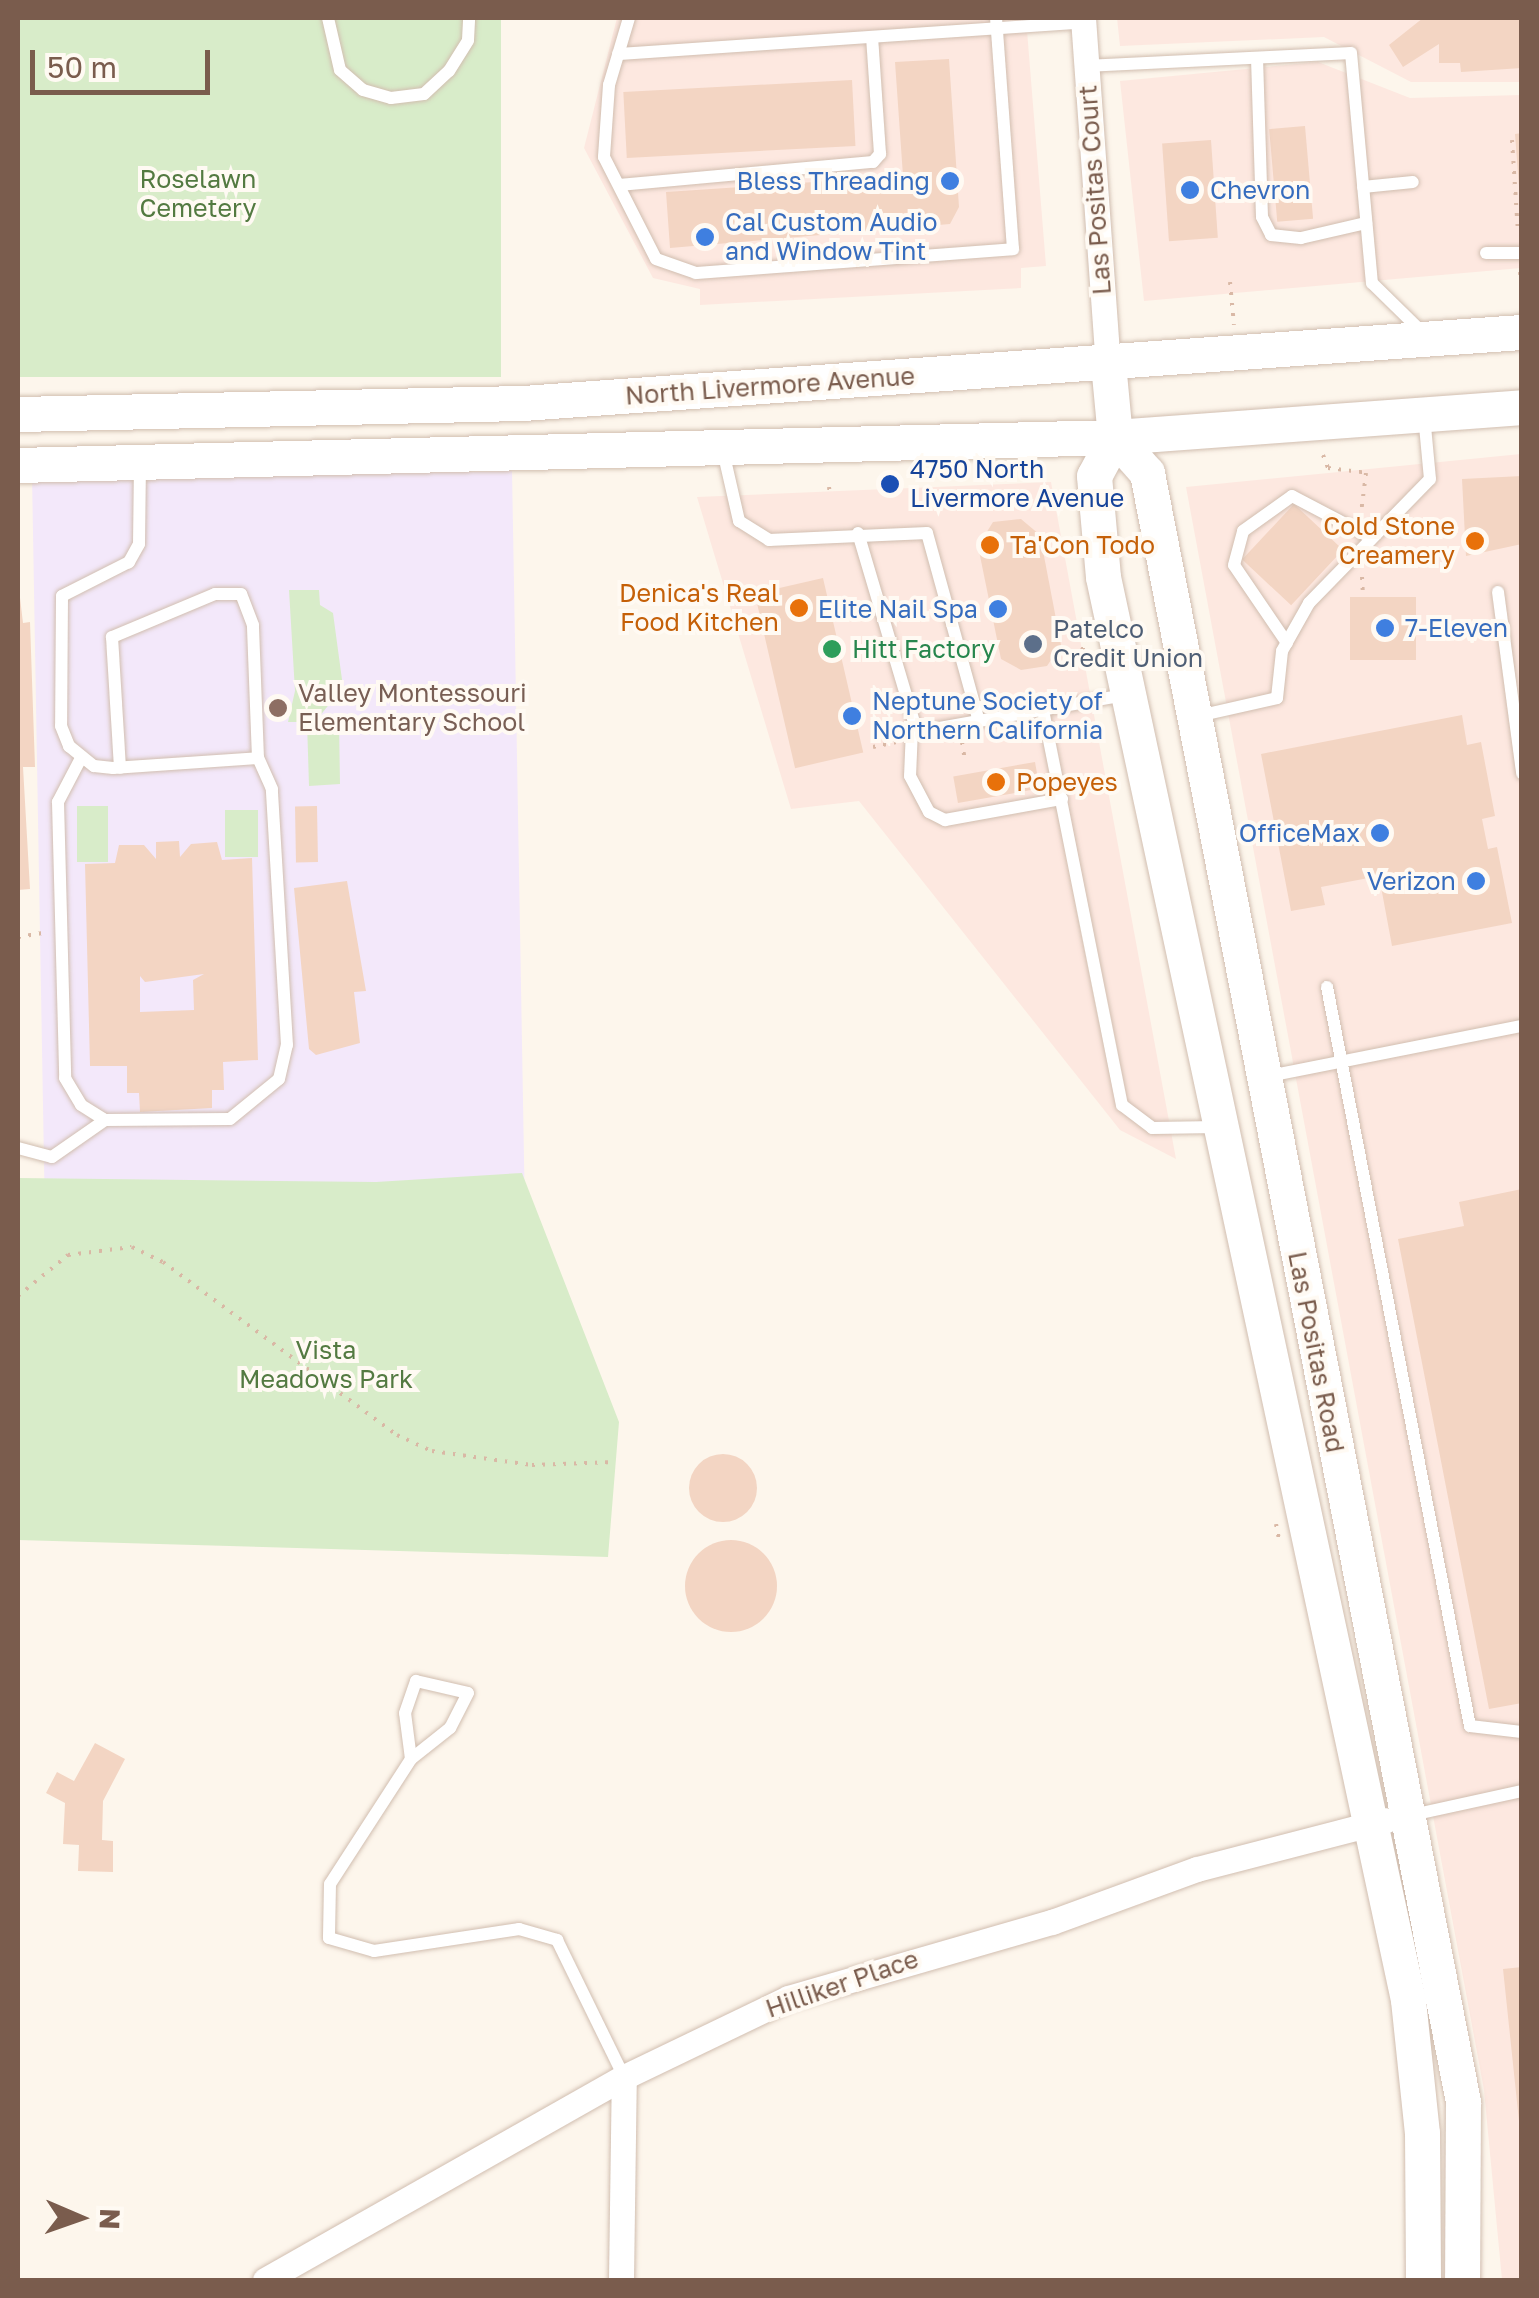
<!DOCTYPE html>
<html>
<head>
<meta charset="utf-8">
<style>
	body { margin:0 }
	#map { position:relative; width:1539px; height:2298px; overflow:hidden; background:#fdf6ec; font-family:"Golos Text",sans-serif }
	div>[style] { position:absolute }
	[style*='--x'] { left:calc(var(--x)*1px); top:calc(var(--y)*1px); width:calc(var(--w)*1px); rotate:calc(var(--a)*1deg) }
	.commercial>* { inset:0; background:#fde8e0 }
	.education>* { inset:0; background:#f3e8fa; transform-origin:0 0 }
	.green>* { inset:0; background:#d8ecc9; transform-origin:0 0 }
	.building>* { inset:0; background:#f3d5c3; transform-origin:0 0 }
	.round { border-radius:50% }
	.path>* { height:4px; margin-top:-2px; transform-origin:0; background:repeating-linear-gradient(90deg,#d9b8a5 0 2.5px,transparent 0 10.5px) }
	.roads { filter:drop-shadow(0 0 2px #d1beb0) drop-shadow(0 0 2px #d1beb0) }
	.lane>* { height:12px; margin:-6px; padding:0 6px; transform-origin:6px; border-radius:6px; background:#fff }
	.street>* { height:25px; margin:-12.5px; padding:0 12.5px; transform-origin:12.5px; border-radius:12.5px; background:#fff }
	.secondary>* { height:35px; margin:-17.5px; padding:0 17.5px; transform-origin:17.5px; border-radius:17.5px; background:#fff }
	.dots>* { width:28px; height:28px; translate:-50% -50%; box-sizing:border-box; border:5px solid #fffaf3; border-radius:50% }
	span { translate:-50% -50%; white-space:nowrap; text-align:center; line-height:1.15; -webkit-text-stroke:8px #fffaf3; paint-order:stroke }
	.park-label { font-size:25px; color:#537a41 }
	.shop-label { font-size:25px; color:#366cbe }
	.right { translate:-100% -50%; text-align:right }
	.left { translate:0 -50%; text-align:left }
	.street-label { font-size:25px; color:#7a5c4d }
	.transit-label { font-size:25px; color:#164399 }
	.food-label { font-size:25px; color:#c56008 }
	.service-label { font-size:25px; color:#4e5e75 }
	.leisure-label { font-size:25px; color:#27864d }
	.education-label { font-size:25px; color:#785e54 }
	.frame { position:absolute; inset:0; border:20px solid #7a5c4d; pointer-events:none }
	.north { position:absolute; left:30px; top:2168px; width:100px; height:100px; -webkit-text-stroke:8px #fffaf3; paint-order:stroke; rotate:92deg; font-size:28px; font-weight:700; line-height:40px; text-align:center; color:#7a5c4d }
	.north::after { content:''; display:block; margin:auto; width:35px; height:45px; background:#7a5c4d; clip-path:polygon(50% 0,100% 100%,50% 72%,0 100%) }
	.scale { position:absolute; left:30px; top:50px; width:180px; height:45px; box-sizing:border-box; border:5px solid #7a5c4d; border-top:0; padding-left:12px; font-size:30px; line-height:35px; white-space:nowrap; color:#7a5c4d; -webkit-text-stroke:8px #fffaf3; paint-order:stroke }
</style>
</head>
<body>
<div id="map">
	<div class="commercial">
		<div style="clip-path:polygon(617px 18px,1026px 18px,1046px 266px,1021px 268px,1021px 288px,700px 305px,700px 289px,653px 278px,584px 148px)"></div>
		<div style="clip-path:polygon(1117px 18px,1521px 18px,1521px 82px,1411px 82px,1324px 37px,1120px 46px)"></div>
		<div style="clip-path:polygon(1318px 62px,1410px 98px,1521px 95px,1521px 268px,1144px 301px,1120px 81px)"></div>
		<div style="clip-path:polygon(1521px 454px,1521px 2280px,1502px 2280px,1484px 2090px,1186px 487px)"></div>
		<div style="clip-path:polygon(1051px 482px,1176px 1159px,1120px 1130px,859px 801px,791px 809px,697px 497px)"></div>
	</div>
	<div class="education">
		<div style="left:512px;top:471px;width:714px;height:480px;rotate:89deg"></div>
	</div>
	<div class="green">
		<div style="left:18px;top:18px;width:483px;height:359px"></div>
		<div style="clip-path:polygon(289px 590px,319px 590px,320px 605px,333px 613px,343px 687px,315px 722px,339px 722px,340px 784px,309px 786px,307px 722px,288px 722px,295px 691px)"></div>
		<div style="left:77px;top:806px;width:31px;height:56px"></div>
		<div style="left:225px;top:810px;width:33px;height:47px"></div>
		<div style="clip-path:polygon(522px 1173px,619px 1422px,608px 1557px,18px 1540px,18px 1178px,376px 1182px)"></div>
	</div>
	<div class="building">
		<div style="clip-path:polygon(1423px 18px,1522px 18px,1522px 68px,1461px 72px,1460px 63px,1439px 63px,1439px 44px,1403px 67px,1389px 45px)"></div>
		<div style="clip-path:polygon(949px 59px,959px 207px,950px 224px,670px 248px,666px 192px,903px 176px,895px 62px)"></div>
		<div style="left:852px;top:80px;width:66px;height:229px;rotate:87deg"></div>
		<div style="left:1305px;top:126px;width:93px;height:36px;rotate:85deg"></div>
		<div style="clip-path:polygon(1522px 133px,1522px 187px,1519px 187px,1515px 134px)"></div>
		<div style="left:1211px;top:140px;width:98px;height:49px;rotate:86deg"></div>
		<div style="clip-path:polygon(1522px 476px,1522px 544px,1466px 556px,1462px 479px)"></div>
		<div style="left:1294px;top:504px;width:67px;height:76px;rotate:43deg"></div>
		<div style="clip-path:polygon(1021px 519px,1040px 535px,1061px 645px,1047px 666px,1021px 670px,1001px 659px,978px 546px,993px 522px)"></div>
		<div style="left:823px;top:578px;width:179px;height:70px;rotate:77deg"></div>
		<div style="clip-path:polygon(18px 581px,23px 623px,30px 622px,35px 767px,23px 767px,30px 889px,18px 890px)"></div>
		<div style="left:1350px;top:597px;width:66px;height:63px"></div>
		<div style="clip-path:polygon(1462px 715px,1467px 745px,1481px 742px,1495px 816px,1482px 819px,1488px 849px,1497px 847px,1512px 923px,1392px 946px,1379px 876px,1321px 887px,1325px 905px,1291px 911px,1261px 754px)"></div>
		<div style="left:1035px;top:762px;width:27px;height:83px;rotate:80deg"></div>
		<div style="left:317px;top:806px;width:56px;height:22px;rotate:89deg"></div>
		<div style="clip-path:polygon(evenodd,179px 841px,180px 857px,191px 844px,217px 842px,222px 860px,252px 858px,258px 1060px,223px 1062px,224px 1090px,212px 1090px,212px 1108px,140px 1112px,139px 1093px,127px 1093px,127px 1066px,90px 1066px,85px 864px,115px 863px,119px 845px,144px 845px,156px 859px,156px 842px,179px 841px,204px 974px,193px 980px,194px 1010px,140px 1012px,140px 976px,145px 982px,204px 974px)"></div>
		<div style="clip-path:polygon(347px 881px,366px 991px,354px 992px,360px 1043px,316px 1055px,309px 1049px,294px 888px)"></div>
		<div style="clip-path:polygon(1522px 1189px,1522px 1703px,1489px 1709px,1398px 1239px,1464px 1226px,1459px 1202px)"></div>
		<div class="round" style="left:689px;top:1454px;width:68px;height:68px"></div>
		<div class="round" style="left:685px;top:1540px;width:92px;height:92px"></div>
		<div style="clip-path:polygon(95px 1743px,125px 1759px,103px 1801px,102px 1840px,113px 1841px,113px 1872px,78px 1871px,79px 1845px,63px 1844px,65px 1803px,46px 1793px,57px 1772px,74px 1781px)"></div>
		<div style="clip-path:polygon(1522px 1967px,1522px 2121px,1519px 2121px,1503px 1969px)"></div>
	</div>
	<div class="path">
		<div style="--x:1512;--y:140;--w:93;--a:86.3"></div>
		<div style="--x:1520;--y:272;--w:20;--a:84"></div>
		<div style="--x:1230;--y:282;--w:43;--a:84.7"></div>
		<div style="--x:1323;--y:455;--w:14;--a:69"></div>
		<div style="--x:1328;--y:468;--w:38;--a:7"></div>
		<div style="--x:1366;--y:473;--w:40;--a:97.1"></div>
		<div style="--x:829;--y:487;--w:7;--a:82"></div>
		<div style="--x:1362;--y:577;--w:17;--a:87"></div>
		<div style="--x:1062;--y:648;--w:19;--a:36"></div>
		<div style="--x:1077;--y:659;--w:18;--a:-61"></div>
		<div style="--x:962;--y:742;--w:20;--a:81"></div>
		<div style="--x:873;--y:747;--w:24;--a:-12"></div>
		<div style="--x:18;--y:937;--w:25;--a:-9"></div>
		<div style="--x:18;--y:1296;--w:65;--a:-39.4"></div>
		<div style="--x:68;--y:1255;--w:64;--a:-7.1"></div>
		<div style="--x:132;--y:1247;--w:34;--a:26"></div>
		<div style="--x:163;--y:1262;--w:291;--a:36.5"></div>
		<div style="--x:397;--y:1435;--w:38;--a:25"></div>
		<div style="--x:432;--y:1451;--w:101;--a:8"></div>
		<div style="--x:532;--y:1465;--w:83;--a:-2.1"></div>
		<div style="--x:1276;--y:1524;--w:16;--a:79"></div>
	</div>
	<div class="roads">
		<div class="lane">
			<div style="--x:328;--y:18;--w:53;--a:77"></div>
			<div style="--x:340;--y:70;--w:30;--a:41"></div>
			<div style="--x:363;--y:90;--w:29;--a:16"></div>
			<div style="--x:391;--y:98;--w:33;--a:-7"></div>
			<div style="--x:424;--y:94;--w:34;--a:-43"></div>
			<div style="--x:449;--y:71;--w:36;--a:-58"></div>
			<div style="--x:468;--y:40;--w:22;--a:-87"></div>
			<div style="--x:629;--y:18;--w:70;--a:106.6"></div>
			<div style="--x:609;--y:85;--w:72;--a:94"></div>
			<div style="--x:604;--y:157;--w:114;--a:63"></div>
			<div style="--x:656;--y:259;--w:42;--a:19.3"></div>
			<div style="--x:696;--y:273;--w:318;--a:-4.3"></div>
			<div style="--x:1013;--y:249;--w:232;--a:-94.2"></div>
			<div style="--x:618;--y:54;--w:466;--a:-3.9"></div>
			<div style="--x:1257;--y:58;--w:159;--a:88.2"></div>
			<div style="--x:1262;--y:217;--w:20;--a:63"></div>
			<div style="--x:1271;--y:235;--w:30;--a:6"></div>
			<div style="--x:1301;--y:238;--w:67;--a:-13"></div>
			<div style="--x:1086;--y:66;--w:265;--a:-2.8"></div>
			<div style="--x:1351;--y:53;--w:231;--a:84.8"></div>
			<div style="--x:1372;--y:283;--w:71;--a:44.4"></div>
			<div style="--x:619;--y:185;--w:255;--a:-5.2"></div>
			<div style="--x:873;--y:162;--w:11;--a:-49"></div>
			<div style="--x:880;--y:154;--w:116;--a:-93.9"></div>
			<div style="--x:1363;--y:187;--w:50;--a:-5.7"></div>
			<div style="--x:1486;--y:253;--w:36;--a:0"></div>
			<div style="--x:723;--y:451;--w:72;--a:77.1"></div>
			<div style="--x:739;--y:521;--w:36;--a:32"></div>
			<div style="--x:769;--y:540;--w:158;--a:-2.5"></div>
			<div style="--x:927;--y:533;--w:196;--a:74.6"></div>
			<div style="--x:140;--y:463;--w:81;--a:90.7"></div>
			<div style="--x:139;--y:544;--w:21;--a:119"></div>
			<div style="--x:129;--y:562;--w:75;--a:153.1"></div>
			<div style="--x:62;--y:596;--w:130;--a:90.4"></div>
			<div style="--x:61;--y:726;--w:22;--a:68"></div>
			<div style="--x:69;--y:746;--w:32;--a:39"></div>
			<div style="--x:94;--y:766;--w:19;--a:6"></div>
			<div style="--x:113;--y:768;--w:145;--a:-3.9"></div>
			<div style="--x:858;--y:533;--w:208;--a:73.5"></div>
			<div style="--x:917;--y:732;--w:211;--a:-10.1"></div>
			<div style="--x:1498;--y:592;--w:183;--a:82.4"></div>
			<div style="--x:1287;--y:643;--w:94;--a:-124.2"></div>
			<div style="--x:1234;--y:565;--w:35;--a:-75"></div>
			<div style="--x:1243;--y:531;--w:60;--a:-35.5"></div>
			<div style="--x:1292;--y:496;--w:90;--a:27.7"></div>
			<div style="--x:1043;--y:710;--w:403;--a:78.7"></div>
			<div style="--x:1122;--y:1105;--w:38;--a:37"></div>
			<div style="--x:1152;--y:1128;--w:66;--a:-0.9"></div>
			<div style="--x:1198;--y:716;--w:81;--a:-12.8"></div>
			<div style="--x:1277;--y:698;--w:47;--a:-83.9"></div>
			<div style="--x:1282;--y:651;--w:55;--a:-60.6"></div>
			<div style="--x:1309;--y:603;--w:173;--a:-45.7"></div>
			<div style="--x:1430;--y:479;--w:63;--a:-95.4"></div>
			<div style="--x:912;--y:729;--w:47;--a:92.4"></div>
			<div style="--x:910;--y:776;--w:41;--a:62.2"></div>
			<div style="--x:929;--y:812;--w:18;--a:27"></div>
			<div style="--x:945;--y:820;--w:119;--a:-10.2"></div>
			<div style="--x:81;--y:758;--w:50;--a:117.6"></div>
			<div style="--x:58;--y:802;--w:276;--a:88.5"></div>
			<div style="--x:65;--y:1078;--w:31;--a:59"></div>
			<div style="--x:81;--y:1105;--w:28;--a:32"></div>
			<div style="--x:105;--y:1120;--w:125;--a:-0.5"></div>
			<div style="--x:230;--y:1119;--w:63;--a:-39.2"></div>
			<div style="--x:279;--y:1079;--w:35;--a:-77"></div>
			<div style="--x:287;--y:1045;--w:256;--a:-93.4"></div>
			<div style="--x:272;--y:789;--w:34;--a:-114"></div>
			<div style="--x:258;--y:758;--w:133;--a:-92.2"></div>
			<div style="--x:253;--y:625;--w:33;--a:-111"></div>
			<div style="--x:241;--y:594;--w:26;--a:180"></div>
			<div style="--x:215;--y:594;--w:112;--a:157.3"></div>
			<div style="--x:112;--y:637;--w:131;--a:86.5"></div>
			<div style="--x:1327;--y:987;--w:753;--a:79.05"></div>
			<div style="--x:1470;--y:1726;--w:52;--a:6.6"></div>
			<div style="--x:1269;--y:1076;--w:258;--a:-11.2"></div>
			<div style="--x:18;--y:1148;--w:35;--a:15"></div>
			<div style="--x:52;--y:1157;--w:65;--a:-34.9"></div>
			<div style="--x:411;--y:1759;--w:46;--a:-97.4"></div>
			<div style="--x:405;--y:1713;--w:34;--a:-71"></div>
			<div style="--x:416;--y:1681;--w:53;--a:13"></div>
			<div style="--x:468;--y:1693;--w:39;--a:117"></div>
			<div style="--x:450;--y:1728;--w:50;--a:141.5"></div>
			<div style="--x:411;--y:1759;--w:149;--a:122.9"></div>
			<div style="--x:330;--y:1884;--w:54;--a:91.1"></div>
			<div style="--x:329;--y:1938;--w:47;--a:16.1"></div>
			<div style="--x:374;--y:1951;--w:147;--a:-8.6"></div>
			<div style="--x:519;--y:1929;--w:40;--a:16"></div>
			<div style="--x:557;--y:1940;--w:153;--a:63.9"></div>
			<div style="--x:1412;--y:1815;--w:113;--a:-12.3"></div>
		</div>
		<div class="street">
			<div style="--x:1083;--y:18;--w:346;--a:85.9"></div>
			<div style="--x:265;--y:2280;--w:412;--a:-29.5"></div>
			<div style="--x:624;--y:2077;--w:182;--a:-25.7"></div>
			<div style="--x:788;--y:1998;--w:275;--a:-16.1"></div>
			<div style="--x:1052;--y:1922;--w:154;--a:-20.1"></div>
			<div style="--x:1197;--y:1869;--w:195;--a:-14.5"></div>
			<div style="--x:621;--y:2280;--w:203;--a:-89.2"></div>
		</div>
		<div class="secondary">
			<div style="--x:1108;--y:363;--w:74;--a:84.6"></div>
			<div style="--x:1115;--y:437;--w:44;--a:118.3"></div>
			<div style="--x:1094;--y:476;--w:101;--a:84.9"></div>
			<div style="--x:1103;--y:577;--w:1455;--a:77.9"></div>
			<div style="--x:1408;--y:2000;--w:134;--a:84"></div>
			<div style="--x:1422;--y:2133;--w:147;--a:89.6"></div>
			<div style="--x:18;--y:414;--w:505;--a:-1.25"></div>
			<div style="--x:523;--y:403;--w:1002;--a:-4.07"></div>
			<div style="--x:1115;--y:437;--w:48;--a:48.4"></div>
			<div style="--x:1147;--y:473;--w:1659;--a:79.02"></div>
			<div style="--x:1463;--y:2102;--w:178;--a:90.3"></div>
			<div style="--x:18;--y:465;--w:1097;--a:-1.46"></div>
			<div style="--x:1115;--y:437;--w:408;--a:-4.2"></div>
		</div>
	</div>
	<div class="dots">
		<div style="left:950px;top:181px;background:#3f7fe0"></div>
		<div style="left:1190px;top:190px;background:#3f7fe0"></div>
		<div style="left:705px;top:237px;background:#3f7fe0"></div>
		<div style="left:890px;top:484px;background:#1a4fb4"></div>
		<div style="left:1475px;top:541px;background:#e8710a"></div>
		<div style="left:990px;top:545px;background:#e8710a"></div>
		<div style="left:799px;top:608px;background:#e8710a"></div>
		<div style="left:998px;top:609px;background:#3f7fe0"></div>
		<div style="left:1385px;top:628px;background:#3f7fe0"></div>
		<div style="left:1033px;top:644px;background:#5c6f8a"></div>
		<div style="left:832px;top:649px;background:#2e9e5b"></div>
		<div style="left:278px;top:708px;background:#8d6e63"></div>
		<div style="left:852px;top:716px;background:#3f7fe0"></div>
		<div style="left:996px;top:782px;background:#e8710a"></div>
		<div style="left:1380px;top:833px;background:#3f7fe0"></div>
		<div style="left:1476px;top:881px;background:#3f7fe0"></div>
	</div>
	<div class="park-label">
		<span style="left:198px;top:194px">Roselawn<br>Cemetery</span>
		<span style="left:326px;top:1365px">Vista<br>Meadows Park</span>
	</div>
	<div class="shop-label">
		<span class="right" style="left:930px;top:181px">Bless Threading</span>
		<span class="left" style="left:1210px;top:190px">Chevron</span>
		<span class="left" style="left:725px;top:237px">Cal Custom Audio<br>and Window Tint</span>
		<span class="right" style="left:978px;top:609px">Elite Nail Spa</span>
		<span class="left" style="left:1405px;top:628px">7-Eleven</span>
		<span class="left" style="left:872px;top:716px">Neptune Society of<br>Northern California</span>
		<span class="right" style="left:1360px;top:833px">OfficeMax</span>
		<span class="right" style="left:1456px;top:881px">Verizon</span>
	</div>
	<div class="street-label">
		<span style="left:1095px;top:190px;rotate:-94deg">Las Positas Court</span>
		<span style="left:770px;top:386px;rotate:-4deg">North Livermore Avenue</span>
		<span style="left:1316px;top:1352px;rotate:79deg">Las Positas Road</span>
		<span style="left:842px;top:1984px;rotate:-19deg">Hilliker Place</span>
	</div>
	<div class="transit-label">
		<span class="left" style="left:910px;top:484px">4750 North<br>Livermore Avenue</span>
	</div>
	<div class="food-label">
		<span class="right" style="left:1455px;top:541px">Cold Stone<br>Creamery</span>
		<span class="left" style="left:1010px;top:545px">Ta'Con Todo</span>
		<span class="right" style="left:779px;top:608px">Denica's Real<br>Food Kitchen</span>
		<span class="left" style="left:1016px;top:782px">Popeyes</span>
	</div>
	<div class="service-label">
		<span class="left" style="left:1053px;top:644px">Patelco<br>Credit Union</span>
	</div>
	<div class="leisure-label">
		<span class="left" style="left:852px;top:649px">Hitt Factory</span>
	</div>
	<div class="education-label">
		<span class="left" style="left:298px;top:708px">Valley Montessouri<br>Elementary School</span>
	</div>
	<div class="frame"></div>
	<div class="north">N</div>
	<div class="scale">50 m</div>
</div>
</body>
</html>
